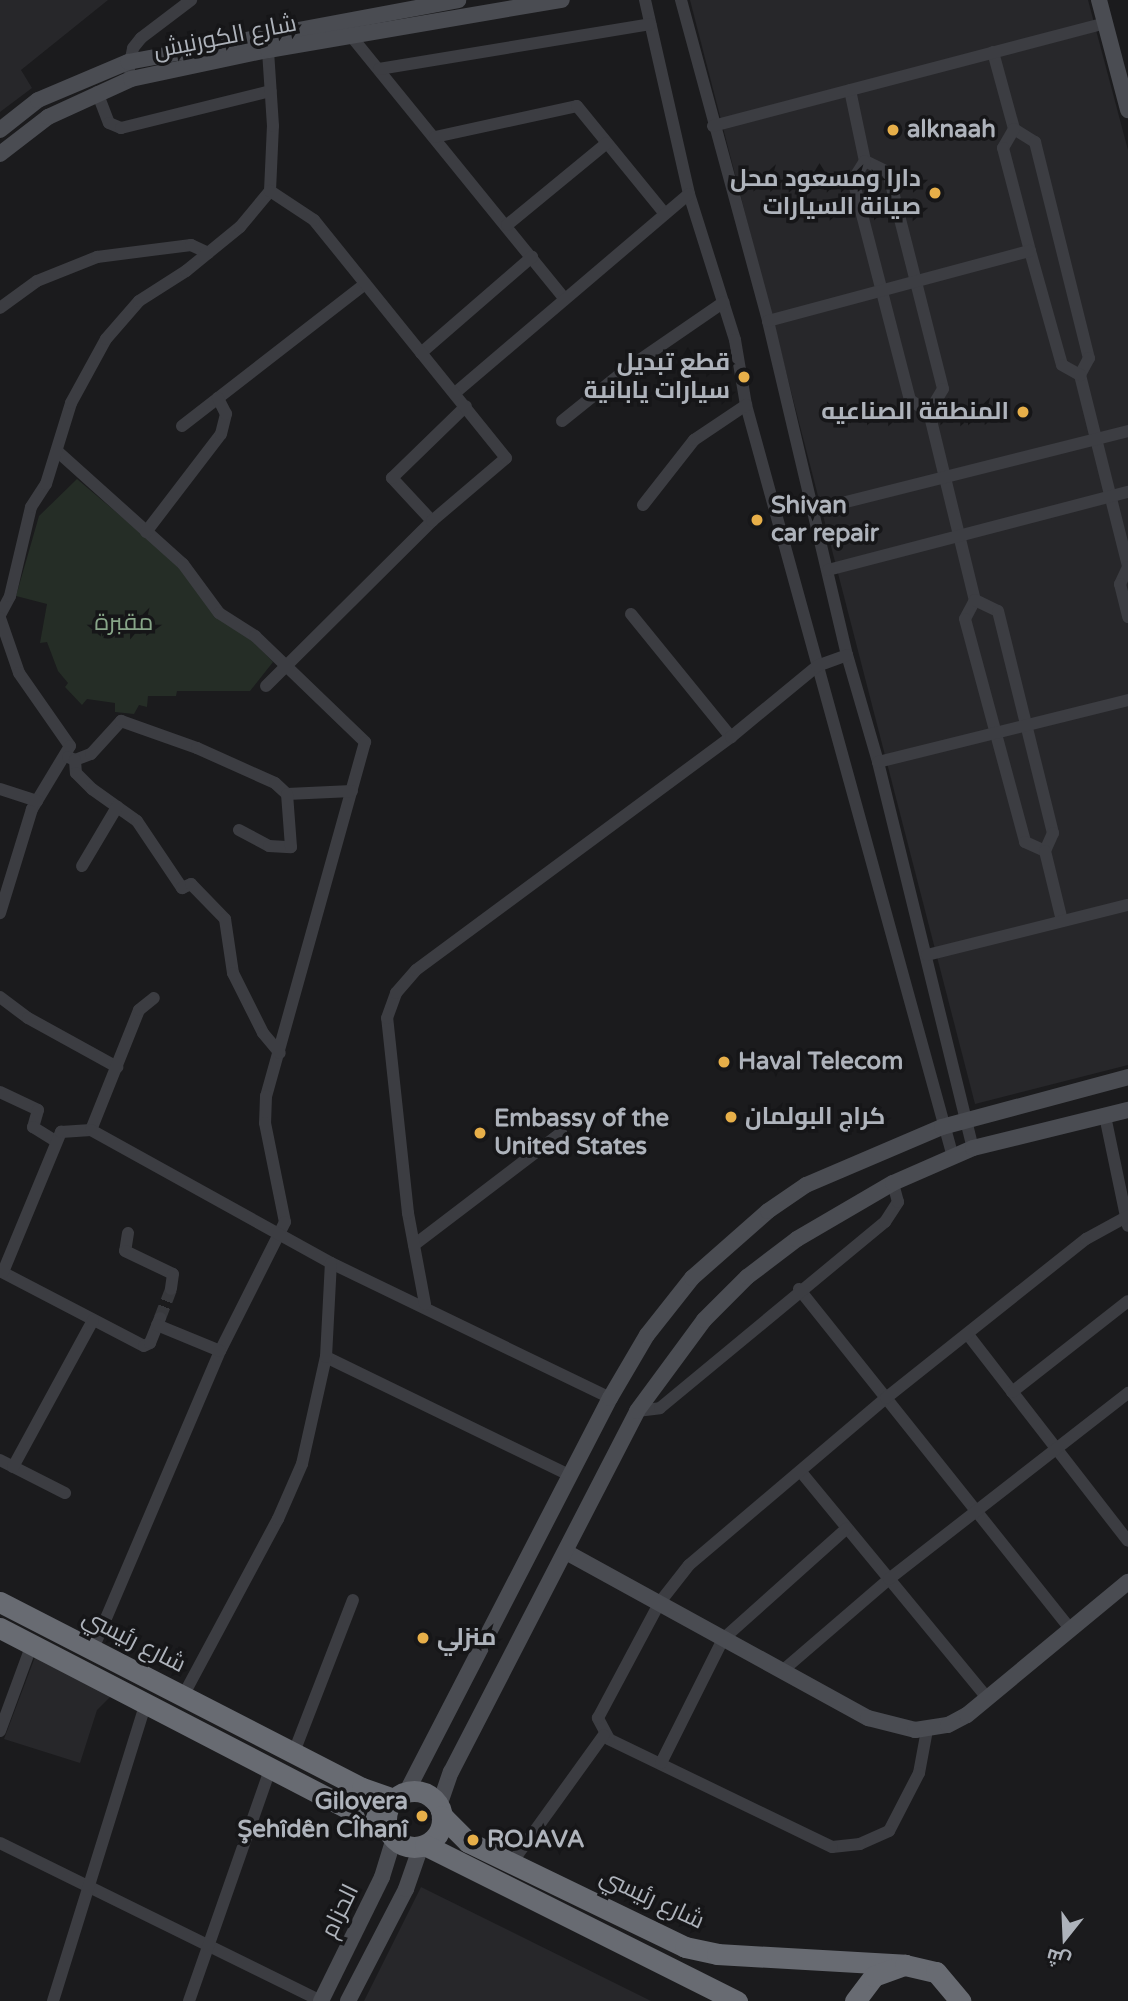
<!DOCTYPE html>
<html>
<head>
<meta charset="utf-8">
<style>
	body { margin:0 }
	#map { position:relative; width:1128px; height:2001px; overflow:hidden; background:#1b1b1d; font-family:"Varela Round",Cairo,sans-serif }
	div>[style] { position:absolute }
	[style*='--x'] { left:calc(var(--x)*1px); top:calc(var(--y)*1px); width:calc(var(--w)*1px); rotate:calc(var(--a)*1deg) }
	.built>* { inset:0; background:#27272a }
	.green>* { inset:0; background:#252d26 }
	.street-tunnel>* { height:12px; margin-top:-6px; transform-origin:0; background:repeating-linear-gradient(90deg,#38393d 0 12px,transparent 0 18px) }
	.street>* { height:12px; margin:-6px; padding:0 6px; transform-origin:6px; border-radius:6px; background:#3c3d42 }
	.secondary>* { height:16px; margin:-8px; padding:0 8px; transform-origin:8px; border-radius:8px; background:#4a4c52 }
	.highway>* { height:21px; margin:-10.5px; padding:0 10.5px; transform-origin:10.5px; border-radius:10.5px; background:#686b72 }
	.highway>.ring { margin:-10.5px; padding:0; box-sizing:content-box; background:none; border:21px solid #686b72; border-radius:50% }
	.dots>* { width:19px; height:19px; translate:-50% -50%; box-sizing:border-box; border:4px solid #161618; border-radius:50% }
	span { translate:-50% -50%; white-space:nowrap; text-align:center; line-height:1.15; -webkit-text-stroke:7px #161618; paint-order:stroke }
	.street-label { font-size:24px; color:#aeb3bb }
	.poi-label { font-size:24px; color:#aeb3bb; font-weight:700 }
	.left { translate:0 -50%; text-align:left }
	.right { translate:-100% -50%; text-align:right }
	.park-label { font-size:24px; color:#87a588 }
	.north { position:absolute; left:1030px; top:1903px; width:70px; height:70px; -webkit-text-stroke:5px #161618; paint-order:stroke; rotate:198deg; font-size:19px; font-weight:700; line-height:28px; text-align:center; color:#aeb3bb }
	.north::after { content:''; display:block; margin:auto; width:24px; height:32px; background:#aeb3bb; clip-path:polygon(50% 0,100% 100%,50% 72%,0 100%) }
</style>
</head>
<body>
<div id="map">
	<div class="built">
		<div style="clip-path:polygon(0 0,108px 0,21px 70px,32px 88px,0 112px)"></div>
		<div style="clip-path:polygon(690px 0,1088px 0,1128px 150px,1128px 1065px,975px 1104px)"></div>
		<div style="clip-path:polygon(35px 1657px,112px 1695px,97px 1710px,80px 1763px,4px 1739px)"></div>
		<div style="clip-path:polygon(421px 1887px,651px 2001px,364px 2001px)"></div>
	</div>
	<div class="green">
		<div style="clip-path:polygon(77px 479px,174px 561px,273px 662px,250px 691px,177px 691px,176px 696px,148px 696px,147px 707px,139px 705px,134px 714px,115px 712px,115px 703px,87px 699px,82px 705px,65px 687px,68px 683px,58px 671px,47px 642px,40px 643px,47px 604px,16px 596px,39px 516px)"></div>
	</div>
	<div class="street-tunnel">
		<div style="--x:160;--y:1318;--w:31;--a:-69"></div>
	</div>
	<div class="street">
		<div style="--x:645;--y:0;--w:199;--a:77.2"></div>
		<div style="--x:689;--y:194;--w:153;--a:72.5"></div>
		<div style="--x:735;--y:340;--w:66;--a:80.4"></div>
		<div style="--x:746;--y:405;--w:780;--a:74.61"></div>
		<div style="--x:681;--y:0;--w:333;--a:74.8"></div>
		<div style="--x:768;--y:321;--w:343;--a:76.7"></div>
		<div style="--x:847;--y:655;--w:111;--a:73.8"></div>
		<div style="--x:878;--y:762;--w:398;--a:76.2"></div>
		<div style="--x:351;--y:36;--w:339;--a:50.9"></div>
		<div style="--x:993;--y:52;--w:80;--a:74.7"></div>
		<div style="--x:1014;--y:129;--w:25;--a:32"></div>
		<div style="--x:1035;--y:142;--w:223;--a:76"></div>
		<div style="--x:1089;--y:358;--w:19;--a:118"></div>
		<div style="--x:1080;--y:375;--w:197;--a:75.9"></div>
		<div style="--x:129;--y:69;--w:21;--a:-79"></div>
		<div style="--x:133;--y:48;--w:13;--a:-51"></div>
		<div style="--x:141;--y:38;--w:63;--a:-37.2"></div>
		<div style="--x:379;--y:69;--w:275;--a:-9.4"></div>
		<div style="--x:850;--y:90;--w:73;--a:78.1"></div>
		<div style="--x:97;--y:92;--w:33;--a:69"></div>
		<div style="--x:109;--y:123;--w:13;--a:23"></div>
		<div style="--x:121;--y:128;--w:154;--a:-13.9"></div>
		<div style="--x:713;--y:126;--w:405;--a:-14.7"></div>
		<div style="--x:1014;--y:129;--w:22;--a:120"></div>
		<div style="--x:1003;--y:148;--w:106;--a:75.3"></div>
		<div style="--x:1030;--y:251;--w:118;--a:74.3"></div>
		<div style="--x:1062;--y:365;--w:21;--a:29"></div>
		<div style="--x:435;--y:137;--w:145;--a:-12.3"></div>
		<div style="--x:577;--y:106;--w:139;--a:50.8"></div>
		<div style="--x:865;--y:161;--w:25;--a:26"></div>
		<div style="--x:888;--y:172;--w:114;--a:75.7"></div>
		<div style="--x:916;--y:282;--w:110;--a:75.8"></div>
		<div style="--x:943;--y:389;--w:27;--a:121"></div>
		<div style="--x:929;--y:412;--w:22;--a:-148"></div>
		<div style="--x:910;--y:400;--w:227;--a:-104.5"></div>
		<div style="--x:853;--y:180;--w:22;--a:-58"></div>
		<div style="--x:507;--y:225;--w:129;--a:-39.4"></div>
		<div style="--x:0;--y:308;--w:46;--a:-36.1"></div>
		<div style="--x:37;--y:281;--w:65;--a:-21.8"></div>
		<div style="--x:97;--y:257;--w:95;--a:-7.3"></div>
		<div style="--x:191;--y:245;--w:19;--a:25"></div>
		<div style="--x:768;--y:321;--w:271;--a:-15"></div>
		<div style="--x:421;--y:353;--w:147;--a:-40.9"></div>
		<div style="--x:455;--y:393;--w:307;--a:-40.4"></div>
		<div style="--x:929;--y:412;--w:194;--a:76.3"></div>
		<div style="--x:975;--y:600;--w:21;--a:118"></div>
		<div style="--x:965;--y:619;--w:231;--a:74.9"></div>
		<div style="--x:1025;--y:842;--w:22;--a:24"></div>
		<div style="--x:562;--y:421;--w:85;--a:-38.8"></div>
		<div style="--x:628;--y:368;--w:116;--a:-34.5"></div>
		<div style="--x:182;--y:426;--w:230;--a:-37.8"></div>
		<div style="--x:57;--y:451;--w:169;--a:41.9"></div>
		<div style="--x:183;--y:564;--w:61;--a:53.7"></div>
		<div style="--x:219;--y:613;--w:43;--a:32.6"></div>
		<div style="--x:255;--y:636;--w:153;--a:43.9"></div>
		<div style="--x:365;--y:742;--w:368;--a:105.6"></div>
		<div style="--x:266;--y:1096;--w:27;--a:92"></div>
		<div style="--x:265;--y:1123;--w:101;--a:78.6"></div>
		<div style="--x:285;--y:1222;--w:144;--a:116.7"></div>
		<div style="--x:220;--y:1351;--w:324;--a:113.1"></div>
		<div style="--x:643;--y:505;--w:83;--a:-51.9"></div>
		<div style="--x:694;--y:440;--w:63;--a:-33.9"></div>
		<div style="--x:814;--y:510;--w:324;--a:-14.1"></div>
		<div style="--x:432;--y:521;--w:59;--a:-132.9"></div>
		<div style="--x:392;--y:478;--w:103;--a:-44.2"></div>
		<div style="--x:146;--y:532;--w:123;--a:-52.6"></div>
		<div style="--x:221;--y:434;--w:21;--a:-76"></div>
		<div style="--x:226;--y:414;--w:18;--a:-117"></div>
		<div style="--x:1128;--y:567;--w:19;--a:115"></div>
		<div style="--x:1120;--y:584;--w:34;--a:76"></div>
		<div style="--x:828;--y:570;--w:310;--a:-14.6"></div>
		<div style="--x:975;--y:600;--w:25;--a:26"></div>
		<div style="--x:998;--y:611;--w:229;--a:76.1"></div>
		<div style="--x:1053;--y:833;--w:20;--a:114"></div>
		<div style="--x:1045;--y:851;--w:72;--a:76.3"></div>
		<div style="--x:631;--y:614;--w:159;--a:50.9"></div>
		<div style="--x:0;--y:615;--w:21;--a:-62"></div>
		<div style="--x:10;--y:596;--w:91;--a:-76.7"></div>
		<div style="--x:31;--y:507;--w:27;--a:-57"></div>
		<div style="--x:46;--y:484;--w:85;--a:-72.8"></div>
		<div style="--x:71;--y:403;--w:73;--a:-61.3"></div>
		<div style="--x:106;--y:339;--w:50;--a:-49"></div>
		<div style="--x:139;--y:301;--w:56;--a:-32.6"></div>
		<div style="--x:186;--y:271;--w:70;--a:-39.2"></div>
		<div style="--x:240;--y:227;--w:47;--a:-50.2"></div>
		<div style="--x:270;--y:191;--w:65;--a:-87.4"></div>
		<div style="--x:273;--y:126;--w:76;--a:-93.8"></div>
		<div style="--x:0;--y:618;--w:58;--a:70.9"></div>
		<div style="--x:19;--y:673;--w:89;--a:55.1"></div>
		<div style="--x:70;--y:746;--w:74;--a:121.1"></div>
		<div style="--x:32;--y:809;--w:109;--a:107.1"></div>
		<div style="--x:266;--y:686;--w:234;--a:-44.8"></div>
		<div style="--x:432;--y:521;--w:97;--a:-40.4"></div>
		<div style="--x:506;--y:458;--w:306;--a:-128.9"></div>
		<div style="--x:314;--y:220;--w:53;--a:-146.6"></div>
		<div style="--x:68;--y:757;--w:8;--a:23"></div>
		<div style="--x:75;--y:760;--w:17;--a:-21"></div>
		<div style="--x:91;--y:754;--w:45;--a:-47.7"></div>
		<div style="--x:121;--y:721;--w:81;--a:19.6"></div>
		<div style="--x:197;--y:748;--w:85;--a:24.2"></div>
		<div style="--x:275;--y:783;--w:16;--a:43"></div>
		<div style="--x:287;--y:794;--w:65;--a:-2.6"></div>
		<div style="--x:75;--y:760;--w:13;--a:86"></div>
		<div style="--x:76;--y:773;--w:23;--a:45"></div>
		<div style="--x:92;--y:789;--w:55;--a:35.4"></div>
		<div style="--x:137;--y:821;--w:81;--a:56.1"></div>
		<div style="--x:182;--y:888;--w:10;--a:-24"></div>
		<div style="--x:191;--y:884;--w:49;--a:45.8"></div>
		<div style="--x:225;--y:919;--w:55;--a:81.6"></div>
		<div style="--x:233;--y:973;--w:67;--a:63.4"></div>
		<div style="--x:263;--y:1033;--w:26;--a:50"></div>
		<div style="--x:878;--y:762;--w:258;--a:-13.9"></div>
		<div style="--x:0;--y:789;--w:39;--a:18"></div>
		<div style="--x:239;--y:830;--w:34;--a:28"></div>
		<div style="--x:269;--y:846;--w:22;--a:3"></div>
		<div style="--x:291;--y:847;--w:53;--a:-94.3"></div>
		<div style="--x:82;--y:866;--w:69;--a:-59.3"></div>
		<div style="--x:927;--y:955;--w:207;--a:-14"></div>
		<div style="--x:0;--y:997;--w:35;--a:37"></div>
		<div style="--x:28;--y:1018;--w:102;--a:28.8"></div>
		<div style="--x:0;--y:1092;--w:42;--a:25.3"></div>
		<div style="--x:38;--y:1110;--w:18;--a:106"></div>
		<div style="--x:33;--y:1127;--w:26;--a:32"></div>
		<div style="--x:1105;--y:1116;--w:112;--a:78.2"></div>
		<div style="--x:91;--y:1130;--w:129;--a:-68.2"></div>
		<div style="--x:139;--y:1010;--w:19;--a:-39"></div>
		<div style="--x:128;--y:1233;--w:18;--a:99"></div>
		<div style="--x:125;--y:1251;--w:53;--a:25.6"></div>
		<div style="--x:173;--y:1274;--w:15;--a:98"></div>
		<div style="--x:414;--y:1245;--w:185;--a:-37.3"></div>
		<div style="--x:0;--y:1271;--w:162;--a:27.5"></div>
		<div style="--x:144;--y:1346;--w:7;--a:-27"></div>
		<div style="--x:150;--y:1343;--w:27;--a:-68"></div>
		<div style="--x:3;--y:1272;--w:152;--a:-67.5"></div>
		<div style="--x:61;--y:1132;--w:30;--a:-4"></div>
		<div style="--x:91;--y:1130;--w:274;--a:29"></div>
		<div style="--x:331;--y:1263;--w:310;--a:25.8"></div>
		<div style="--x:799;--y:1289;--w:434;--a:51.4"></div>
		<div style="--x:425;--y:1304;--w:93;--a:-100.6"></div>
		<div style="--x:408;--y:1213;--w:196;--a:-96.1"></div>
		<div style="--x:387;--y:1018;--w:27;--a:-70"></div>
		<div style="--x:396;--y:993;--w:30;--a:-49"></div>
		<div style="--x:416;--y:970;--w:392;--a:-36.5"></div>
		<div style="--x:731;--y:737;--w:112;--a:-39.5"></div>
		<div style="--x:817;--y:666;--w:32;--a:-20"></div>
		<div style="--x:157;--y:1325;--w:68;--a:22.4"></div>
		<div style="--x:969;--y:1336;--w:259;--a:52.2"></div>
		<div style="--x:326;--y:1357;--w:270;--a:25.9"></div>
		<div style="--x:1012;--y:1392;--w:147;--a:-38.1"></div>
		<div style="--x:637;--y:1411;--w:23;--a:-7"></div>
		<div style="--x:660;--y:1408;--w:292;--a:-39.6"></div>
		<div style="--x:885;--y:1222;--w:24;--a:-57"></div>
		<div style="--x:898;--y:1202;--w:20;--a:-105"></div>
		<div style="--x:0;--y:1460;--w:73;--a:26.9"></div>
		<div style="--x:13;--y:1467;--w:167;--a:-61.4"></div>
		<div style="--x:801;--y:1472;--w:294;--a:50.5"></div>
		<div style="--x:781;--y:1672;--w:143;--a:-40.7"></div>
		<div style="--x:889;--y:1579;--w:303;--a:-37.9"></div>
		<div style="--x:183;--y:1696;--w:201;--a:-61.8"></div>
		<div style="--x:278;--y:1519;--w:60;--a:-66.4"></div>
		<div style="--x:302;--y:1464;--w:110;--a:-77.4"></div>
		<div style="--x:326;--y:1357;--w:94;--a:-87"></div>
		<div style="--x:927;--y:1730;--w:44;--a:100.5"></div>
		<div style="--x:919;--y:1773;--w:65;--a:117.3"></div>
		<div style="--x:889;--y:1831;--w:32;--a:156"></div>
		<div style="--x:860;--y:1844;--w:28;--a:174"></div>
		<div style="--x:832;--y:1847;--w:248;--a:-154.2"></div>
		<div style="--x:609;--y:1739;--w:24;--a:-118"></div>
		<div style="--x:598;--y:1718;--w:132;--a:-61.9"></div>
		<div style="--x:660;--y:1602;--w:47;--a:-51.9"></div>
		<div style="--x:689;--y:1565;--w:258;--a:-40.3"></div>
		<div style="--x:886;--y:1398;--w:256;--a:-38.5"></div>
		<div style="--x:1086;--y:1239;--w:48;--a:-28.7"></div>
		<div style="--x:0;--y:1731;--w:93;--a:-69.8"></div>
		<div style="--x:294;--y:1752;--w:163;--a:-68.8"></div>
		<div style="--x:661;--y:1763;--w:139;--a:-63.4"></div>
		<div style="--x:723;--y:1639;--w:166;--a:-41.8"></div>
		<div style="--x:0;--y:1843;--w:358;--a:26.2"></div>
		<div style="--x:513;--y:1861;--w:155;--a:-54.2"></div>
		<div style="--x:53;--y:2001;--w:312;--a:-72.7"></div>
		<div style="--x:189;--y:2001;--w:248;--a:-70.7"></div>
	</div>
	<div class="secondary">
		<div style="--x:1099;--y:0;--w:114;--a:75.2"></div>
		<div style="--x:0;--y:130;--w:48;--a:-38.3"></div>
		<div style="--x:38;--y:100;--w:98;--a:-22.9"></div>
		<div style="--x:128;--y:62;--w:336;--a:-10.6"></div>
		<div style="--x:0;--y:154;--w:61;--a:-37.6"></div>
		<div style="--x:48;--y:117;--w:91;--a:-24.6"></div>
		<div style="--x:131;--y:79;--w:140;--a:-12"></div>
		<div style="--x:268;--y:50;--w:298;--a:-9.7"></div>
		<div style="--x:566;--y:1552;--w:345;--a:28.8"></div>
		<div style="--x:868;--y:1718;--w:49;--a:14.3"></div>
		<div style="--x:915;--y:1730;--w:33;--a:-9"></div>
		<div style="--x:948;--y:1725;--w:21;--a:-28"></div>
		<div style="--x:967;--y:1715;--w:209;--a:-39.6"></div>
		<div style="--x:406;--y:1793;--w:445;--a:-62.7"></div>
		<div style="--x:610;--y:1398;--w:73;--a:-59.6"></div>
		<div style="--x:647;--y:1335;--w:73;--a:-51.7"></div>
		<div style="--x:692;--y:1278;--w:101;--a:-41.4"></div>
		<div style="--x:768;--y:1211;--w:46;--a:-34.4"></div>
		<div style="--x:806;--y:1185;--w:148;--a:-23.1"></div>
		<div style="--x:942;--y:1127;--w:193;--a:-15"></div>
		<div style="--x:439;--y:1806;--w:36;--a:-71"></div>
		<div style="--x:451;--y:1772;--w:406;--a:-62.7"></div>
		<div style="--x:637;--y:1411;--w:113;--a:-53.6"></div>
		<div style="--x:704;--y:1320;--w:61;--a:-45"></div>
		<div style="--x:747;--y:1277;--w:63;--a:-37.2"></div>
		<div style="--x:797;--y:1239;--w:111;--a:-30.3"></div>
		<div style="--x:893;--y:1183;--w:87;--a:-23.6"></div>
		<div style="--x:973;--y:1148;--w:160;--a:-13.8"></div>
		<div style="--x:321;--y:2001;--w:138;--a:-63.8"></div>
		<div style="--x:382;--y:1877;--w:41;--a:-72.9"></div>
		<div style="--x:348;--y:2001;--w:126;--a:-62.6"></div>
		<div style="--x:406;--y:1889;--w:46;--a:-70.8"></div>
	</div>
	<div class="highway">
		<div style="--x:0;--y:1602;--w:407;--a:27.2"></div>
		<div style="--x:362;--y:1788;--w:34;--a:19"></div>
		<div style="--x:0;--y:1628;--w:438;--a:27.4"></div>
		<div class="ring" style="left:386px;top:1791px;width:35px;height:35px"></div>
		<div style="--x:442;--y:1816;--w:37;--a:45"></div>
		<div style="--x:468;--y:1842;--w:241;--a:25.8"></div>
		<div style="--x:685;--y:1947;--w:33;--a:12"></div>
		<div style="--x:717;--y:1954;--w:188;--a:3.3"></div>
		<div style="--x:425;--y:1845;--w:349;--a:26.6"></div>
		<div style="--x:855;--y:2001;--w:31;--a:-53"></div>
		<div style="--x:874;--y:1976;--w:33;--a:-20"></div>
		<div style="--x:905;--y:1965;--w:32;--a:13"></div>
		<div style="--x:936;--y:1972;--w:38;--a:50"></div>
	</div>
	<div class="dots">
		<div style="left:893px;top:130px;background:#e7af49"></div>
		<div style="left:935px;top:193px;background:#e7af49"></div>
		<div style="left:744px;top:377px;background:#e7af49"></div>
		<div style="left:1023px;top:412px;background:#e7af49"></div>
		<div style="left:757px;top:520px;background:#e7af49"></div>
		<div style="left:724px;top:1062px;background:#e7af49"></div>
		<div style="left:731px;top:1117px;background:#e7af49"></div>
		<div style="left:480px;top:1133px;background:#e7af49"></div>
		<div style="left:423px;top:1638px;background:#e7af49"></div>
		<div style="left:422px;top:1816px;background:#e7af49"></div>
		<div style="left:473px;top:1840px;background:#e7af49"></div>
	</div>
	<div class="street-label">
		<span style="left:225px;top:37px;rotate:-11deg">شارع الكورنيش</span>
		<span style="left:134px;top:1641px;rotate:27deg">شارع رئيسي</span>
		<span style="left:652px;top:1899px;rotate:25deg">شارع رئيسي</span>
		<span style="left:340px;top:1911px;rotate:-64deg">الحزام</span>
	</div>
	<div class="poi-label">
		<span class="left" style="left:907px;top:130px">alknaah</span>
		<span class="right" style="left:921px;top:193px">دارا ومسعود محل<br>صيانة السيارات</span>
		<span class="right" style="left:730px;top:377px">قطع تبديل<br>سيارات يابانية</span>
		<span class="right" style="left:1009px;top:412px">المنطقة الصناعيه</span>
		<span class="left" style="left:771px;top:520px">Shivan<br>car repair</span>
		<span class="left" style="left:738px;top:1062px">Haval Telecom</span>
		<span class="left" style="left:745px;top:1117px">كراج البولمان</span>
		<span class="left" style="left:494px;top:1133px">Embassy of the<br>United States</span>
		<span class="left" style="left:437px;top:1638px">منزلي</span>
		<span class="right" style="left:408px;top:1816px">Gilovera<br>Şehîdên CÎhanî</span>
		<span class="left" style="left:487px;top:1840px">ROJAVA</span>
	</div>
	<div class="park-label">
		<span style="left:124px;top:623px">مقبرة</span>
	</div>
	<div class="north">ش</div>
</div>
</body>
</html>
